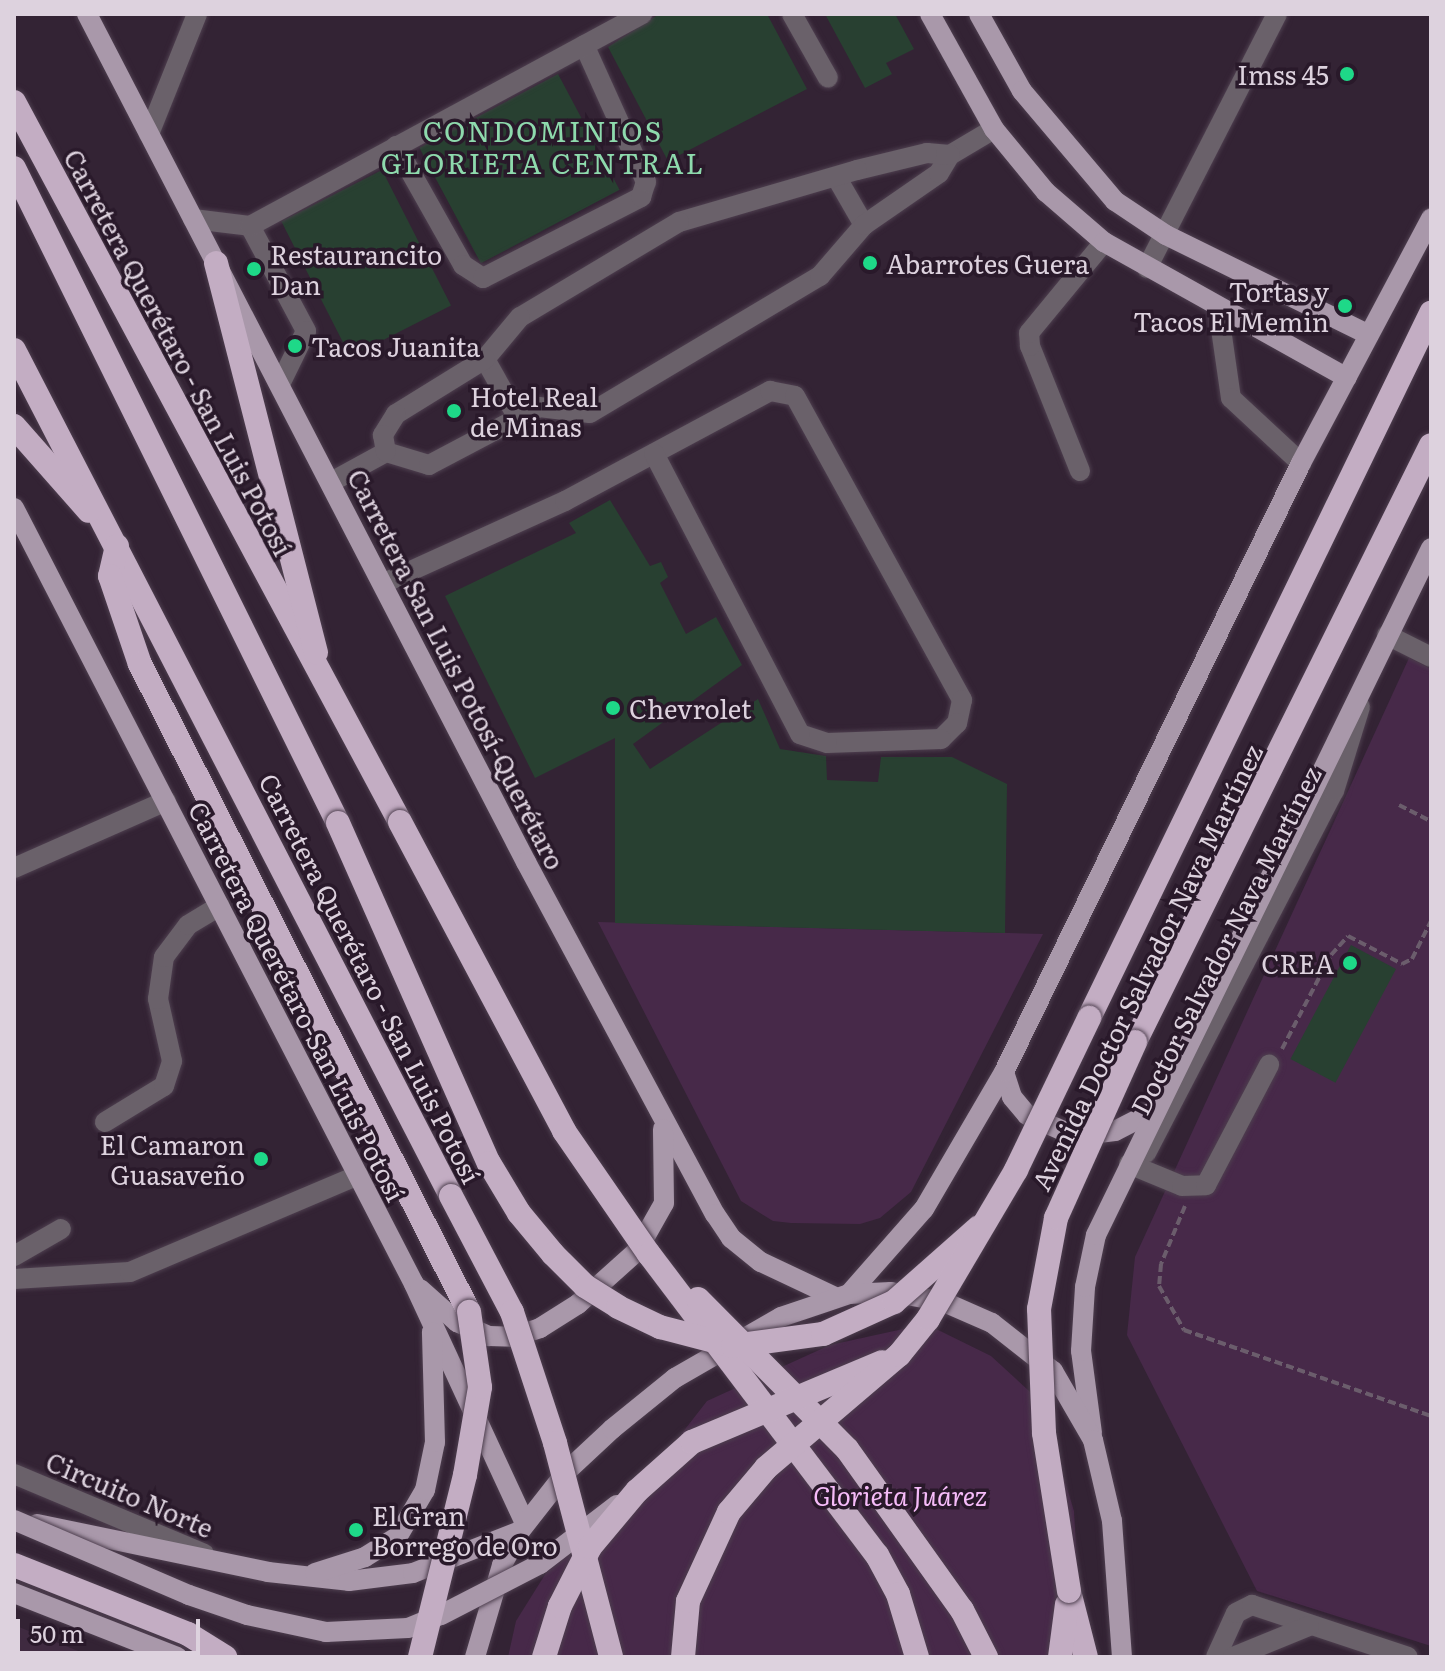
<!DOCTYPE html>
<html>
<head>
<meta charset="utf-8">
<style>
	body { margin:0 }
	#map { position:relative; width:1445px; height:1671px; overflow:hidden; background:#332334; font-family:Literata,serif }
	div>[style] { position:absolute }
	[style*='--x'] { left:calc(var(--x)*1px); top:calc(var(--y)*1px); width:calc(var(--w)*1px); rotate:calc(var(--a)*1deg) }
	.built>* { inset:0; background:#3f2a40 }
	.green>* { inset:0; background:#472949 }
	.building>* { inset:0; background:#284031; transform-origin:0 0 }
	.path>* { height:4px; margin-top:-2px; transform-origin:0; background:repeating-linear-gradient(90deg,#6b5d6c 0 8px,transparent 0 12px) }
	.roads { filter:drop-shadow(0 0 2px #4e3f4f) drop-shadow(0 0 2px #4e3f4f) }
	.minor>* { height:20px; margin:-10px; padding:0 10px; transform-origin:10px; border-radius:10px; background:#6a616a }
	.major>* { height:20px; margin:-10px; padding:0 10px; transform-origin:10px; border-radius:10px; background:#a998aa }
	.highway>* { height:24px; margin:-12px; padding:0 12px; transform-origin:12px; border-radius:12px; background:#c3adc3 }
	.bridges { filter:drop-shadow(0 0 2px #4e3f4f) drop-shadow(0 0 2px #4e3f4f) }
	.major-bridge>* { height:20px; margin:-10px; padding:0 10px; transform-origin:10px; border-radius:10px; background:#a998aa }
	.highway-bridge>* { height:24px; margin:-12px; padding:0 12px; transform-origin:12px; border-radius:12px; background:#c3adc3 }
	.dots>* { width:22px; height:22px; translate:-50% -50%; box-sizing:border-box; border:4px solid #29192a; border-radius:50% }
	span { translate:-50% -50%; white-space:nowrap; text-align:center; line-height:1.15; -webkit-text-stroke:7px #29192a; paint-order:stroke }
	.poi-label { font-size:26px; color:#ddd2de }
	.right { translate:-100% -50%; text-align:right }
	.left { translate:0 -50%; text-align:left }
	.street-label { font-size:26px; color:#ddd2de }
	.park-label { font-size:26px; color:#f5bbf8; font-style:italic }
	.neighbourhood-label { font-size:28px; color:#8edaad; letter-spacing:2px }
	.frame { position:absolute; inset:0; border:16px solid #ddd2de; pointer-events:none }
	.scale { position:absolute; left:16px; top:1619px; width:184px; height:36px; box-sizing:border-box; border:4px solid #ddd2de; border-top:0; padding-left:10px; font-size:24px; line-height:28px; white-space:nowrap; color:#ddd2de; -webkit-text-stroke:6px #29192a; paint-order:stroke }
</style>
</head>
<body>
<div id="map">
	<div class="built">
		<div style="clip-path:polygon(14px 1625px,93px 1657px,14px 1657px)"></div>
	</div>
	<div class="green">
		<div style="clip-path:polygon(1409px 658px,1431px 669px,1431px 1646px,1257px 1591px,1127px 1335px,1135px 1257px)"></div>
		<div style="clip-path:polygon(598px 922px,1043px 934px,911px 1192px,880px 1218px,860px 1224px,791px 1223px,773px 1221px,741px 1201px)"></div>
		<div style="clip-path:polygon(926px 1324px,991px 1356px,1040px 1401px,1074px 1511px,1082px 1657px,508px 1657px,516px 1621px,576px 1525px,637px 1491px,707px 1401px,830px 1345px)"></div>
	</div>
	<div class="building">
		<div style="clip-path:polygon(659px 14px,767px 14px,807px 89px,668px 161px,608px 47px)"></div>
		<div style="clip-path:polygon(825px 14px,895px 14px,914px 49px,886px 63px,892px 74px,865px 88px)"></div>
		<div style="left:558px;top:74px;width:131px;height:157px;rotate:62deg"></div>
		<div style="left:382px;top:170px;width:152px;height:113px;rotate:63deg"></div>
		<div style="clip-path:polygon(610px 500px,650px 566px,661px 562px,668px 577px,660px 583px,686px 634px,716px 617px,742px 665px,633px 744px,650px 769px,758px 699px,780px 749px,826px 756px,827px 780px,878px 782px,881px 757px,952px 757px,1007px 784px,1005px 933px,615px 923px,615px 738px,535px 778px,445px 596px,576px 533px,569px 523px)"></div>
		<div style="left:1351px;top:945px;width:51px;height:129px;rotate:28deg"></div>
	</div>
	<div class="path">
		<div style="--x:1399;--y:805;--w:36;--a:27"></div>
		<div style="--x:1282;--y:1049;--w:106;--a:-62.5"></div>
		<div style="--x:1331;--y:955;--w:25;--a:-48"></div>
		<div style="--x:1348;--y:936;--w:61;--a:27.4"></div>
		<div style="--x:1402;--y:964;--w:11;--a:-27"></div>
		<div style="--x:1412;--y:959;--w:42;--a:-63.4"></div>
		<div style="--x:1185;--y:1206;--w:63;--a:112.5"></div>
		<div style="--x:1161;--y:1264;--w:22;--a:95"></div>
		<div style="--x:1159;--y:1286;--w:51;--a:60.4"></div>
		<div style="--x:1184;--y:1330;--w:262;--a:19.2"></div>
	</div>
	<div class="roads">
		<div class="minor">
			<div style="--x:792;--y:14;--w:73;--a:60.6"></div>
			<div style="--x:149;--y:134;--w:129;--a:-68.2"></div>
			<div style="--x:396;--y:146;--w:137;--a:60.6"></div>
			<div style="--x:463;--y:265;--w:24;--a:33"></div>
			<div style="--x:483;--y:278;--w:178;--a:-27.1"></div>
			<div style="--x:641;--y:197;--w:16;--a:-72"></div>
			<div style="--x:646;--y:182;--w:150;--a:-114.3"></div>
			<div style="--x:950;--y:155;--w:51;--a:-30.6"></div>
			<div style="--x:838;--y:180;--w:52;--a:60"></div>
			<div style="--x:193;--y:219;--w:57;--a:7"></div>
			<div style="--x:250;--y:226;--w:119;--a:61.9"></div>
			<div style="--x:306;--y:331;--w:59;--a:116.1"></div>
			<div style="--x:250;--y:226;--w:446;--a:-28.4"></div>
			<div style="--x:1147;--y:268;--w:285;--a:-62.9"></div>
			<div style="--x:1218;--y:308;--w:91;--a:81.8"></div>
			<div style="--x:1231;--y:398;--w:96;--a:42.9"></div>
			<div style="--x:485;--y:359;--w:68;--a:60.8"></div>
			<div style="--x:1080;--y:471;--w:135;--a:-111.8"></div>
			<div style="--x:1030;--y:346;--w:13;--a:-94"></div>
			<div style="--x:1029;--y:333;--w:118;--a:-50.5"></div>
			<div style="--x:333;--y:481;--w:60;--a:-28.7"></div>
			<div style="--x:386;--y:452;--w:45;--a:16.8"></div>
			<div style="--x:429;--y:465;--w:124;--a:-27.8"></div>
			<div style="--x:539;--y:407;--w:51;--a:6.7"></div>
			<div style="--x:590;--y:413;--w:268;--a:-30.8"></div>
			<div style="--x:820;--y:276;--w:67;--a:-49.2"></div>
			<div style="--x:864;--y:225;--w:91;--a:-34.7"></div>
			<div style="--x:939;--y:173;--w:21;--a:-59"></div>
			<div style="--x:950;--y:155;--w:23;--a:-175"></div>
			<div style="--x:927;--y:153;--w:72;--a:166.3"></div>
			<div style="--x:857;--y:170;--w:185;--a:163.7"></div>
			<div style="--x:679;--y:222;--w:185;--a:149.1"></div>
			<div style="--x:520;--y:317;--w:55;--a:129.8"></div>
			<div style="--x:485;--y:359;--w:105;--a:148.3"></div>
			<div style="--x:396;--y:414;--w:25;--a:122"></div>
			<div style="--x:383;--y:435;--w:17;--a:80"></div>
			<div style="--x:384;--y:583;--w:199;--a:-24.4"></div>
			<div style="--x:565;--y:501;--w:233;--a:-28.2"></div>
			<div style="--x:770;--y:391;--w:25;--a:11"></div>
			<div style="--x:795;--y:396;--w:347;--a:61.2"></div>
			<div style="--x:962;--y:700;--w:24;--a:102"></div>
			<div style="--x:957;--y:723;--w:23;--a:135"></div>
			<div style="--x:941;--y:739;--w:114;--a:178"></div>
			<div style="--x:827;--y:743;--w:28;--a:-162"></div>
			<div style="--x:800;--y:734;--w:316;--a:-117.5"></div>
			<div style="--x:1387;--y:635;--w:49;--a:26.6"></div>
			<div style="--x:14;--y:868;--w:166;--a:-23.8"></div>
			<div style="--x:105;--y:1122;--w:69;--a:-31.4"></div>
			<div style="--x:164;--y:1086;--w:26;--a:-72"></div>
			<div style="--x:172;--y:1061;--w:64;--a:-102.7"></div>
			<div style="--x:158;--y:999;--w:42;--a:-81.9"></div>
			<div style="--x:164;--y:957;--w:40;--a:-53"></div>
			<div style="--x:188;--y:925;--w:37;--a:-31"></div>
			<div style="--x:1146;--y:1153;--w:408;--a:-62.6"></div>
			<div style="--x:1334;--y:791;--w:88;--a:-72.8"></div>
			<div style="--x:1129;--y:1164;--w:57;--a:22.5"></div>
			<div style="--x:1182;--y:1186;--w:24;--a:-2"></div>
			<div style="--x:1206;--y:1185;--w:136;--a:-62.3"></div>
			<div style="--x:14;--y:1256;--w:54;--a:-29.9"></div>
			<div style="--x:14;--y:1279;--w:116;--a:-3.5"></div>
			<div style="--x:130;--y:1272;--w:248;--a:-23"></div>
			<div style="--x:14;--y:1474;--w:206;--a:22.8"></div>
			<div style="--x:1216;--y:1657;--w:48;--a:-65.6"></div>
			<div style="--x:1236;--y:1613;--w:18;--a:-27"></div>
			<div style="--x:1252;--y:1605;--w:164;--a:18.4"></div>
			<div style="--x:1233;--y:1657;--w:82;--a:-22.2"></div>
		</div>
		<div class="major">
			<div style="--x:87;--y:14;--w:955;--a:62.63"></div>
			<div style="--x:526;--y:862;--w:400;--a:61.8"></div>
			<div style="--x:715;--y:1214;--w:29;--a:56"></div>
			<div style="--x:731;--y:1238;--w:38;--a:39"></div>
			<div style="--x:761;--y:1262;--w:82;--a:25.3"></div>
			<div style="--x:930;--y:14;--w:132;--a:60.9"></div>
			<div style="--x:994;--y:129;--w:82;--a:50.5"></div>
			<div style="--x:1046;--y:192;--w:77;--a:40.8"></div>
			<div style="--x:1104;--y:242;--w:278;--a:29.2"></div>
			<div style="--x:979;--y:14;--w:88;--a:60.8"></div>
			<div style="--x:1022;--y:91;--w:144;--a:49.8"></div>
			<div style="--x:1115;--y:201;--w:61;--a:33.7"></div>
			<div style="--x:1166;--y:235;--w:226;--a:26.2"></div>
			<div style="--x:14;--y:508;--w:873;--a:62.73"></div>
			<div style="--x:414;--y:1284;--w:264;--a:65.1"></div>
			<div style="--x:1004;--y:1072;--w:26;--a:72"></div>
			<div style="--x:1012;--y:1097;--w:23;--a:50"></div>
			<div style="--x:1027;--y:1115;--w:52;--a:23.6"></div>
			<div style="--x:1075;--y:1136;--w:40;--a:-7.1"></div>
			<div style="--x:1115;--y:1131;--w:42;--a:-27.2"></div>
			<div style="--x:420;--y:1289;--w:50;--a:41.7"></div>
			<div style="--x:457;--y:1322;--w:35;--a:24"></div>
			<div style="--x:489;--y:1336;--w:24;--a:2"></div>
			<div style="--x:513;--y:1337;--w:28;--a:-18"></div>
			<div style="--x:540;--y:1328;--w:45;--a:-32.3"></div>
			<div style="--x:578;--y:1304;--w:79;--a:-41.9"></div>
			<div style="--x:637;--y:1251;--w:55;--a:-60.6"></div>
			<div style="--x:664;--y:1203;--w:74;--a:-90.8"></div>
			<div style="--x:849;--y:1294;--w:113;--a:-48.6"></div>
			<div style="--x:924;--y:1209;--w:159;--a:-59.7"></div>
			<div style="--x:1004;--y:1072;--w:678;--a:-64"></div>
			<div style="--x:1301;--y:463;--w:277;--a:-62"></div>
			<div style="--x:1092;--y:1433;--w:83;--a:-97.6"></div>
			<div style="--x:1081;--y:1351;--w:64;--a:-86.4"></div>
			<div style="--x:1085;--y:1287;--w:53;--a:-78.1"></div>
			<div style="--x:1096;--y:1235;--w:764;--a:-64"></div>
			<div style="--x:37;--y:1524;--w:236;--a:11.7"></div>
			<div style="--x:268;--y:1572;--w:81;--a:6.3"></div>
			<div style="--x:349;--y:1581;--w:64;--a:-7.1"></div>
			<div style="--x:413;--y:1573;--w:115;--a:-21.4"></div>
			<div style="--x:315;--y:1573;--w:52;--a:-17.7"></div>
			<div style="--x:365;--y:1557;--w:39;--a:-32"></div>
			<div style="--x:398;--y:1536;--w:53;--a:-59.6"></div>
			<div style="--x:425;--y:1490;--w:49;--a:-78.2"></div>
			<div style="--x:435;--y:1442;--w:110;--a:-91.6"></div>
			<div style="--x:14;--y:1593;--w:175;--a:21.4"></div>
			<div style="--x:475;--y:1657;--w:96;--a:-73.6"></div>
			<div style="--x:502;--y:1565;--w:38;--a:-62"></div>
			<div style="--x:520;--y:1531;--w:76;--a:-51.9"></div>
			<div style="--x:567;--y:1471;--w:62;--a:-43"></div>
			<div style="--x:612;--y:1429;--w:81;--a:-39"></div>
			<div style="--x:675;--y:1378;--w:122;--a:-29.9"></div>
			<div style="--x:781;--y:1317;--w:72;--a:-18.7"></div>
			<div style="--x:849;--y:1294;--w:42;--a:-2.7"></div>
			<div style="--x:891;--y:1292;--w:54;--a:10.7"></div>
			<div style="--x:944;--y:1302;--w:52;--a:23.6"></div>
			<div style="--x:992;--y:1323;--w:78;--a:38.2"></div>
			<div style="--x:1053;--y:1371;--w:80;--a:59.9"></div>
			<div style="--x:1093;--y:1440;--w:83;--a:76.8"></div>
			<div style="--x:1112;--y:1521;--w:136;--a:85.8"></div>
		</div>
		<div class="highway">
			<div style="--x:14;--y:102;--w:817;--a:61.8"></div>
			<div style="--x:14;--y:168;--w:731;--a:63.68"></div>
			<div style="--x:216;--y:263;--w:402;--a:75.6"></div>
			<div style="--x:14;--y:350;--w:952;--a:62.68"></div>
			<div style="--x:14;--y:426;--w:113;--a:48.6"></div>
			<div style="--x:117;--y:546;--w:31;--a:103"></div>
			<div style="--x:110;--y:576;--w:93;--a:71.2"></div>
			<div style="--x:140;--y:664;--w:727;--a:63.08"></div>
			<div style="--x:1089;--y:1018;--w:784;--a:-64.12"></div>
			<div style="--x:1135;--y:1042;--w:666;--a:-63.63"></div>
			<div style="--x:14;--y:1565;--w:187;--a:21.6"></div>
			<div style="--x:188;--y:1634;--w:44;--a:31.9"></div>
			<div style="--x:1069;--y:1591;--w:68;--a:75.6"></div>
			<div style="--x:1060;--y:1657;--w:53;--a:-82.5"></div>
		</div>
	</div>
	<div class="bridges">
		<div class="major-bridge">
			<div style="--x:14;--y:1520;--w:190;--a:23.2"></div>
			<div style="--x:189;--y:1595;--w:61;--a:19"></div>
			<div style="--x:247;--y:1615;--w:81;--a:12.1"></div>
			<div style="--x:326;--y:1632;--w:82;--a:-2.8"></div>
			<div style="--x:408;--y:1628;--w:35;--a:-22"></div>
			<div style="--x:441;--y:1615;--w:111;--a:-27.3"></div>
			<div style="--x:540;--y:1564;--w:97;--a:-37.5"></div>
		</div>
		<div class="highway-bridge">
			<div style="--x:400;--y:822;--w:350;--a:62"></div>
			<div style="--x:564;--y:1131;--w:150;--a:55.4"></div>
			<div style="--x:649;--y:1254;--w:378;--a:52.9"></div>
			<div style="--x:877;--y:1555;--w:44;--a:61.7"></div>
			<div style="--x:898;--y:1594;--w:66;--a:73.2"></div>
			<div style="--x:338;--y:823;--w:372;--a:66.1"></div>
			<div style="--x:489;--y:1163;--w:58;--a:59"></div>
			<div style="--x:519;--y:1213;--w:53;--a:50.3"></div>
			<div style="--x:553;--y:1254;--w:45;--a:45"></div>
			<div style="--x:585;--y:1286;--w:39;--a:32"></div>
			<div style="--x:618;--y:1307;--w:47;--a:25.5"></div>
			<div style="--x:660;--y:1327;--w:75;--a:14.6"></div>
			<div style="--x:733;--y:1346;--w:91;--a:-7.6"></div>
			<div style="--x:823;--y:1334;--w:78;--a:-24.3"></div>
			<div style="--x:894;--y:1302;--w:113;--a:-41.4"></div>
			<div style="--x:451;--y:1196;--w:131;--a:62.3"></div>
			<div style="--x:512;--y:1312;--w:138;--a:71.8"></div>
			<div style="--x:555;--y:1443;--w:221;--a:75.3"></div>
			<div style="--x:698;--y:1299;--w:211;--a:45.2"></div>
			<div style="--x:847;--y:1449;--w:198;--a:54.5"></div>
			<div style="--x:962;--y:1610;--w:53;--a:62.9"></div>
			<div style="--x:1069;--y:1591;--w:160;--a:-99"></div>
			<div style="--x:1044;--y:1433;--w:124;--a:-92.3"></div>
			<div style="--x:1039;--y:1309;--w:93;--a:-79.4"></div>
			<div style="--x:1056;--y:1218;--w:193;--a:-65.8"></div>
			<div style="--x:420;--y:1657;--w:187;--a:-76.1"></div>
			<div style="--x:465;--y:1475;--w:89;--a:-80.3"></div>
			<div style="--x:480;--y:1387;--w:76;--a:-98.3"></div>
			<div style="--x:544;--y:1657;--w:53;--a:-72.6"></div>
			<div style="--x:560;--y:1606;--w:66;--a:-63"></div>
			<div style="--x:590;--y:1547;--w:73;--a:-50"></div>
			<div style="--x:637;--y:1491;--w:74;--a:-41.7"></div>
			<div style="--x:692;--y:1442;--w:206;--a:-22.8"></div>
			<div style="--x:683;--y:1657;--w:56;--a:-84.9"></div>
			<div style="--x:688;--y:1601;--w:98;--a:-65.3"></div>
			<div style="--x:729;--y:1512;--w:57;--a:-49.9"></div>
			<div style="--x:766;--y:1468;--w:175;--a:-40.4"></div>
			<div style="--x:899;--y:1355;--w:46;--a:-51.1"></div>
			<div style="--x:928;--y:1319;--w:173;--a:-59.4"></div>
			<div style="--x:1016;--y:1170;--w:169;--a:-64.3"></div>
		</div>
	</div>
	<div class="dots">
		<div style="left:1347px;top:74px;background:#1ed888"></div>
		<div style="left:870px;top:263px;background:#1ed888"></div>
		<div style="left:254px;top:269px;background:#1ed888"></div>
		<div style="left:1345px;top:306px;background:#1ed888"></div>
		<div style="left:295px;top:346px;background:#1ed888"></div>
		<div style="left:454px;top:411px;background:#1ed888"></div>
		<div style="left:613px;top:708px;background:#1ed888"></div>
		<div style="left:1350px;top:963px;background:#1ed888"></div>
		<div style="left:261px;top:1159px;background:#1ed888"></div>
		<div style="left:356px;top:1530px;background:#1ed888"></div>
	</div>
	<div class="poi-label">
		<span class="right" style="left:1329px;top:74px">Imss 45</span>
		<span class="left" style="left:270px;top:269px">Restaurancito<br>Dan</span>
		<span class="left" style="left:886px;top:263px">Abarrotes Guera</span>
		<span class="right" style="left:1329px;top:306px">Tortas y<br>Tacos El Memin</span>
		<span class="left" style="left:311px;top:346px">Tacos Juanita</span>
		<span class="left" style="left:470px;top:411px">Hotel Real<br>de Minas</span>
		<span class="left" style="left:629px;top:708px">Chevrolet</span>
		<span class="right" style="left:1334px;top:963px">CREA</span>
		<span class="right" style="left:245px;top:1159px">El Camaron<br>Guasaveño</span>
		<span class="left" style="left:372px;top:1530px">El Gran<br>Borrego de Oro</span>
	</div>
	<div class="street-label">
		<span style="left:179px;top:352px;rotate:62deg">Carretera Querétaro - San Luis Potosí</span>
		<span style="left:457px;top:669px;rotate:63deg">Carretera San Luis Potosí-Querétaro</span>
		<span style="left:1225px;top:940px;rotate:-63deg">Doctor Salvador Nava Martínez</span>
		<span style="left:1146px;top:967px;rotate:-64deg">Avenida Doctor Salvador Nava Martínez</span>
		<span style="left:371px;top:978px;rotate:63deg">Carretera Querétaro - San Luis Potosí</span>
		<span style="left:298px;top:1001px;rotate:63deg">Carretera Querétaro-San Luis Potosí</span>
		<span style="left:130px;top:1494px;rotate:23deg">Circuito Norte</span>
	</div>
	<div class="park-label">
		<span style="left:900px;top:1495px">Glorieta Juárez</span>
	</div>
	<div class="neighbourhood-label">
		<span style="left:543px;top:146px">CONDOMINIOS<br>GLORIETA CENTRAL</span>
	</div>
	<div class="frame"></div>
	<div class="scale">50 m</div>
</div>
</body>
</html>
